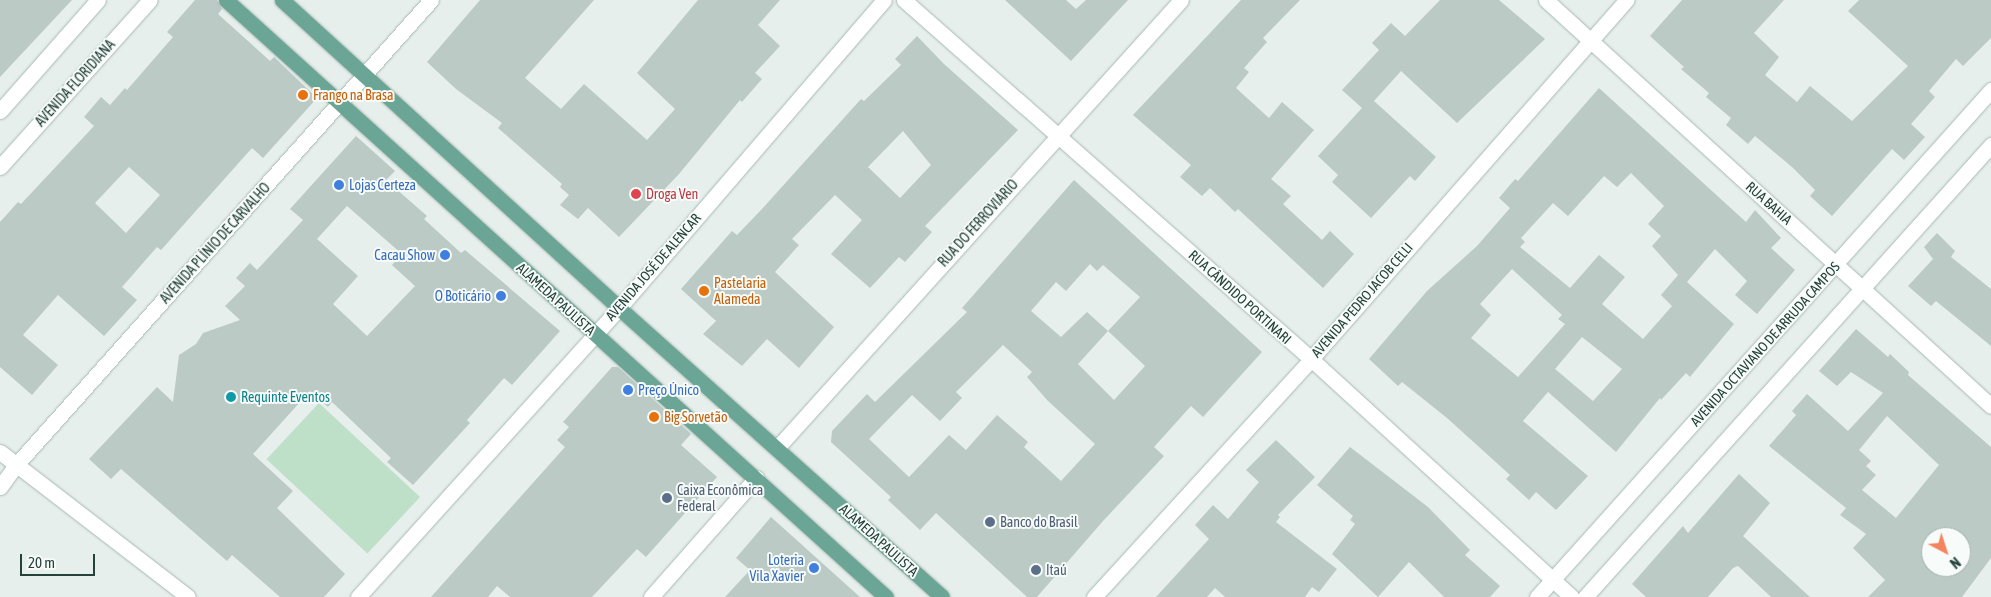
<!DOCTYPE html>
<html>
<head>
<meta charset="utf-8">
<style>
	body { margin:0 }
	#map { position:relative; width:1991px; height:597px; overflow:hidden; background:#e6efeb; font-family:"Asap Condensed",sans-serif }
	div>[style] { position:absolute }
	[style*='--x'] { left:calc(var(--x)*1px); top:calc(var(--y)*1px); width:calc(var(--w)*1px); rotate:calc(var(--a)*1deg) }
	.green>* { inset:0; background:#bfe0c8; transform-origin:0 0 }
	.building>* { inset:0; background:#bbcac4 }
	.roads { filter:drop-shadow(0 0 1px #a8b8b2) drop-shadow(0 0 1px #a8b8b2) }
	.minor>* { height:15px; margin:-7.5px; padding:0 7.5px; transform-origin:7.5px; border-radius:7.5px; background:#fff }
	.major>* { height:15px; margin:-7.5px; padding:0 7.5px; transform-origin:7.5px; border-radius:7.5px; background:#6aa596 }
	.dots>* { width:14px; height:14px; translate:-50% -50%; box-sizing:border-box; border:2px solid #f7fbf9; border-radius:50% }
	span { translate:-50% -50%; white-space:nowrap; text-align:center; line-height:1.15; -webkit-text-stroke:4px #f7fbf9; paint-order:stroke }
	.street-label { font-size:14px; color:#24423a }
	.food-label { font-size:14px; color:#c56008 }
	.left { translate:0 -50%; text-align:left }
	.shop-label { font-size:14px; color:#366cbe }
	.right { translate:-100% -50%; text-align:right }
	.health-label { font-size:14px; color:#be3a42 }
	.culture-label { font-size:14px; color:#0d838f }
	.service-label { font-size:14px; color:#4e5e75 }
	.north { position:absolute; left:1921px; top:527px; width:50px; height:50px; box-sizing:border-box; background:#f7fbf9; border:1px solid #a3b1ad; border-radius:50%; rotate:140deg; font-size:14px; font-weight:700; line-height:20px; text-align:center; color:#24423a }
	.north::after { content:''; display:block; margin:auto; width:18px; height:22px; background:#f4845f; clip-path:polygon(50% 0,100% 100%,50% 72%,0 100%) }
	.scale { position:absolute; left:20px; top:554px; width:75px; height:22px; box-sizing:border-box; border:2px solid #24423a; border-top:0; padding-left:6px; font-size:15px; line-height:18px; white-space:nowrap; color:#24423a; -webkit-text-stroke:4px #f7fbf9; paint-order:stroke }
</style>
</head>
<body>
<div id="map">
	<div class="green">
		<div style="left:319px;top:403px;width:138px;height:77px;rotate:43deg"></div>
	</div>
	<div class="building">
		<div style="clip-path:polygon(0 0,72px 0,0 77px)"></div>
		<div style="clip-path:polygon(evenodd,195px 0,217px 0,222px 9px,218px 14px,270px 61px,274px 57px,317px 98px,263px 158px,252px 148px,161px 250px,157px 247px,122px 287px,137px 300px,104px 336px,58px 295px,23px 335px,58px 365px,32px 395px,0 367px,0 222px,18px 202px,21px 204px,94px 126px,84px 117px,101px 97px,110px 105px,125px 88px,127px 90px,173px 37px,167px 32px,195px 0,129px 167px,160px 195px,126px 233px,95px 203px,129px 167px)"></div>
		<div style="clip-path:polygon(480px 0,594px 0,525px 78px,561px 109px,584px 84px,647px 140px,675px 109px,637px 73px,698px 0,780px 0,758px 25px,780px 46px,755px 73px,762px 79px,742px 102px,740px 100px,679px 174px,619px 237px,588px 208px,578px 219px,560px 205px,569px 195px,560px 187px,562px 184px,498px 128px,502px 123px,456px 89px,427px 62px)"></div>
		<div style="clip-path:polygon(1005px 0,1066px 0,1076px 9px,1086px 0,1128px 0,1071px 61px)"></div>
		<div style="clip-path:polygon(1241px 0,1300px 0,1263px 38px,1267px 42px,1244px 68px,1249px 72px,1236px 88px,1269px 118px,1282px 102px,1314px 130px,1271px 179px,1291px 196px,1283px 204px,1322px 240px,1330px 231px,1354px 254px,1323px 288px,1238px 209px,1235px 212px,1210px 188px,1202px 196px,1180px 177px,1191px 165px,1133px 115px)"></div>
		<div style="clip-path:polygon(1440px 0,1499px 0,1545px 39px,1457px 123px,1401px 71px,1374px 101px,1436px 157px,1415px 181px,1410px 176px,1371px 218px,1332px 182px,1338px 175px,1318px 156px,1362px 108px,1342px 90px,1379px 50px,1372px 43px,1391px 23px,1405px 36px)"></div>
		<div style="clip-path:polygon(1682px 0,1784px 0,1754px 33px,1779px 57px,1765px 75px,1797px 102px,1810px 86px,1852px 121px,1908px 66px,1848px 11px,1859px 0,1991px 0,1991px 38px,1963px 66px,1956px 59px,1929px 91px,1935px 97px,1911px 124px,1925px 137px,1904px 160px,1892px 149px,1832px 216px,1810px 196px,1815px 190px,1792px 167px,1755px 136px,1748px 144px,1726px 125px,1731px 118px,1706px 97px,1709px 93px,1681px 69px,1684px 67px,1650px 36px)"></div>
		<div style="clip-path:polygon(evenodd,917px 36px,944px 64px,1018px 130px,925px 226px,932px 232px,905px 262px,899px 257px,870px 288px,831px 254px,862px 220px,835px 195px,792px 239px,799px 245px,775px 272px,834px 327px,799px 368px,767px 339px,742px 366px,703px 334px,716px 321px,681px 289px,732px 231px,737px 235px,761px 210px,861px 99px,864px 101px,901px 65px,895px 59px,917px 36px,903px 131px,931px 165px,900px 198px,868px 167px,903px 131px)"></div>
		<div style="clip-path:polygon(evenodd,1599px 88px,1746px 222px,1755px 210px,1781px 238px,1771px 248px,1795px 270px,1757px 314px,1735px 295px,1747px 281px,1715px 249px,1687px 282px,1734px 324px,1690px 377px,1686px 373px,1661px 400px,1660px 398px,1616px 452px,1548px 392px,1523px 421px,1588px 476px,1556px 510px,1536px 492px,1529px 500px,1506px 479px,1510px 475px,1447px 418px,1402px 382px,1398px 386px,1369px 359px,1427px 291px,1477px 246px,1510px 208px,1499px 198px,1515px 179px,1518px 181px,1599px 88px,1631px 173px,1664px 206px,1648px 224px,1661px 236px,1652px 246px,1678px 275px,1661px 295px,1672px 306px,1643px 339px,1602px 304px,1625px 277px,1599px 255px,1570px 288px,1520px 247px,1525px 242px,1521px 238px,1553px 203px,1568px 216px,1604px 176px,1617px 187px,1631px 173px,1599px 88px,1512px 269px,1562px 315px,1558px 319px,1565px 324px,1518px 377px,1471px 338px,1491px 315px,1480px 304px,1512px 269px,1599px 88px,1582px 337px,1622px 369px,1593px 401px,1555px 369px,1582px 337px)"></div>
		<div style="clip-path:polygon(evenodd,356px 136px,395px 171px,386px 180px,427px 216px,424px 219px,461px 253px,465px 250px,560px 331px,512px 385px,504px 378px,467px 420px,470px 423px,413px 485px,387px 462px,391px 458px,332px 402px,328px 407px,310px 391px,253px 454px,293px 491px,277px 508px,345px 574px,324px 597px,280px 597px,232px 555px,227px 561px,121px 469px,111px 479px,89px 459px,157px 387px,173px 402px,179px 355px,196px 344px,203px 333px,240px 320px,225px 306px,245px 286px,236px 278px,250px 263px,257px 270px,303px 220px,290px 209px,356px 136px,347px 206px,402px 254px,392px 265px,415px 286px,367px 336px,333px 304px,358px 276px,317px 239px,347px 206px)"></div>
		<div style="clip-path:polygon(evenodd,1074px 180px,1262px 352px,1203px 417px,1191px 406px,1154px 447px,1164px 456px,1103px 521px,1037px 597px,1027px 597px,936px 513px,920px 530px,888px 500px,891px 497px,831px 442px,832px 431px,867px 394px,875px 402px,967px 312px,962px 308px,1074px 180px,1090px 264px,1097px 271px,1103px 265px,1140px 297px,1108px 331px,1087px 312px,1061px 337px,1031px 311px,1056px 282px,1066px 291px,1090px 264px,1074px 180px,1108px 331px,1145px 366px,1114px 400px,1078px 364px,1108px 331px,1074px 180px,1003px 345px,1032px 372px,1027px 377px,1047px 400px,1095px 444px,1061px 481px,1024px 447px,1028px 442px,997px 415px,966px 450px,949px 435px,909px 477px,869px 439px,912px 395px,940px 421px,962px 398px,956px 392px,1003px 345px)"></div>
		<div style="clip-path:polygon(1937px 233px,1955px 251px,1951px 257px,1991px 289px,1991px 346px,1936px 301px,1931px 306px,1908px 286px,1933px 259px,1924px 247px)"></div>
		<div style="clip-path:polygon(evenodd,1856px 329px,1888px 357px,1890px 354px,1909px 372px,1908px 375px,1991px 447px,1991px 558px,1962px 597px,1868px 597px,1885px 580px,1853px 548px,1866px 534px,1840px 515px,1846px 508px,1769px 446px,1796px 415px,1792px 411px,1807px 394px,1848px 431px,1883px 393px,1851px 372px,1837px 386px,1819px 371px,1856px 329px,1887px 416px,1939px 465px,1896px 518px,1862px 490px,1876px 475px,1866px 466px,1871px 461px,1859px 450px,1887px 416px,1856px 329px,1931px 537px,1961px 537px,1961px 567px,1931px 567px,1931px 537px)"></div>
		<div style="clip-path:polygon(612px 367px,618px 367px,691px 434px,681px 445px,717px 477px,646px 557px,637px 549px,592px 597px,510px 597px,497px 586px,488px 597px,431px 597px,565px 447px,557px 440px,569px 427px,563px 422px)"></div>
		<div style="clip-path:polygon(1276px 440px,1315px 477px,1278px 515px,1280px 517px,1276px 522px,1337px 569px,1319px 592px,1312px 587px,1305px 597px,1225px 597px,1215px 588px,1207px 597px,1156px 597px,1209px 539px,1195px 525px,1213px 505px,1228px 519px,1259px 482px,1246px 470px)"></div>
		<div style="clip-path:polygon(1350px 447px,1428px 507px,1470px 550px,1465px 555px,1500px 586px,1490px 597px,1444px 597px,1409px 562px,1378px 597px,1332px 554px,1355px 524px,1350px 520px,1353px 516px,1317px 485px)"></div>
		<div style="clip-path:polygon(1739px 474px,1770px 503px,1743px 536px,1810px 597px,1771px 597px,1738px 566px,1733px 568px,1708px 597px,1646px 597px,1632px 584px,1683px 526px,1688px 533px)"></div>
		<div style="clip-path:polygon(771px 517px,860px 597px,725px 597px,750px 570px,736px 558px)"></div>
	</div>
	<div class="roads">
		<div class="minor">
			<div style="--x:904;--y:0;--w:543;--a:41.41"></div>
			<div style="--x:1311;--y:359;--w:353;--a:42.4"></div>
			<div style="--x:1546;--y:0;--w:602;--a:42.38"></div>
			<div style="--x:0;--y:111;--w:148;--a:-48.6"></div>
			<div style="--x:0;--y:167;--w:224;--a:-48.1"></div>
			<div style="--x:777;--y:448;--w:603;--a:-47.96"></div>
			<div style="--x:0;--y:452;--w:237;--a:37.6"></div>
			<div style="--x:0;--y:487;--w:27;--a:-54"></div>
			<div style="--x:16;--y:465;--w:623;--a:-48.25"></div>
			<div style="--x:358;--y:597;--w:389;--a:-47.9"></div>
			<div style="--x:619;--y:308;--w:406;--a:-49.3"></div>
			<div style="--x:651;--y:597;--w:159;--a:-48.6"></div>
			<div style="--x:1094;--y:597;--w:322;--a:-47.6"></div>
			<div style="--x:1311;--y:359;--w:478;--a:-48.7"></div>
			<div style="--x:1537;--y:597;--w:681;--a:-48.16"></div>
			<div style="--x:1585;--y:597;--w:608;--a:-48.07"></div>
		</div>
		<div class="major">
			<div style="--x:226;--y:0;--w:890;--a:42.13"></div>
			<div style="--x:282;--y:0;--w:457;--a:42.4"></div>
			<div style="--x:619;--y:308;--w:433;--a:41.8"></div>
		</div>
	</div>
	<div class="dots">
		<div style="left:303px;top:95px;background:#e8710a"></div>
		<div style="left:339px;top:185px;background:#3f7fe0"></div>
		<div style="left:636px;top:194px;background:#e0444e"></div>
		<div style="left:445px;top:255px;background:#3f7fe0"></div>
		<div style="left:704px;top:291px;background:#e8710a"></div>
		<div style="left:501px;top:296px;background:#3f7fe0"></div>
		<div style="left:628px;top:390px;background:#3f7fe0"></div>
		<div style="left:231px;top:397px;background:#0f9aa8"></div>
		<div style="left:654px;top:417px;background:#e8710a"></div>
		<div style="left:667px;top:498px;background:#5c6f8a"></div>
		<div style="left:990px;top:522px;background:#5c6f8a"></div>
		<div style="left:814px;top:568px;background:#3f7fe0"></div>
		<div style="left:1036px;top:570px;background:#5c6f8a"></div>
	</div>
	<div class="street-label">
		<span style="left:75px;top:83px;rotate:-48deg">AVENIDA FLORIDIANA</span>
		<span style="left:1769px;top:203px;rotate:42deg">RUA BAHIA</span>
		<span style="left:978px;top:223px;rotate:-48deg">RUA DO FERROVIÁRIO</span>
		<span style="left:215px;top:243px;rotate:-48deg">AVENIDA PLÍNIO DE CARVALHO</span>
		<span style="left:653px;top:267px;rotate:-49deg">AVENIDA JOSÉ DE ALENCAR</span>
		<span style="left:1240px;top:297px;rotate:42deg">RUA CÂNDIDO PORTINARI</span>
		<span style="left:556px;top:299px;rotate:42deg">ALAMEDA PAULISTA</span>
		<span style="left:1362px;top:300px;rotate:-49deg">AVENIDA PEDRO JACOB CELLI</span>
		<span style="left:1765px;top:344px;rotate:-48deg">AVENIDA OCTAVIANO DE ARRUDA CAMPOS</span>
		<span style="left:879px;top:540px;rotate:42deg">ALAMEDA PAULISTA</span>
	</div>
	<div class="food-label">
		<span class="left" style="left:313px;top:95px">Frango na Brasa</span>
		<span class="left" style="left:714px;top:291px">Pastelaria<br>Alameda</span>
		<span class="left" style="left:664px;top:417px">Big Sorvetão</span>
	</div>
	<div class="shop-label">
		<span class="left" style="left:349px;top:185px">Lojas Certeza</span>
		<span class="right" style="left:435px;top:255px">Cacau Show</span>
		<span class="right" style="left:491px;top:296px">O Boticário</span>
		<span class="left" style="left:638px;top:390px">Preço Único</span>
		<span class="right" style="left:804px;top:568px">Loteria<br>Vila Xavier</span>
	</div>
	<div class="health-label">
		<span class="left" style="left:646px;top:194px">Droga Ven</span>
	</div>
	<div class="culture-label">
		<span class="left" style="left:241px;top:397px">Requinte Eventos</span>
	</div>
	<div class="service-label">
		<span class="left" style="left:677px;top:498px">Caixa Econômica<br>Federal</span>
		<span class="left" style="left:1000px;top:522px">Banco do Brasil</span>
		<span class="left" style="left:1046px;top:570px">Itaú</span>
	</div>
	<div class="north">N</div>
	<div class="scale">20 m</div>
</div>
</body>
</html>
